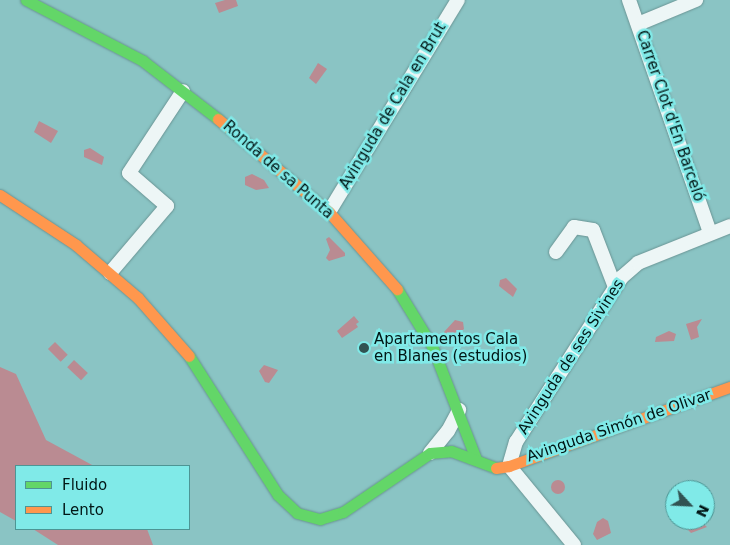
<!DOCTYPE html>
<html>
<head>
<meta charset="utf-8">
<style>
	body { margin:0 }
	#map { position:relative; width:730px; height:545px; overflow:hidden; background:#8ac4c4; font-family:"DejaVu Sans",sans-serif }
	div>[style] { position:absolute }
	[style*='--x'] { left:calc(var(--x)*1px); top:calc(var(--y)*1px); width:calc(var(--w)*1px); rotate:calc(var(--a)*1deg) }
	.water>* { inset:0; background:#ba8b92; transform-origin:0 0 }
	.round { border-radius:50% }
	.roads { filter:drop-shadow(0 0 1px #6a9494) drop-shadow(0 0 1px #6a9494) }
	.street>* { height:14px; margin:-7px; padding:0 7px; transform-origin:7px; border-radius:7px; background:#edf6f6 }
	.fast>* { height:11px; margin:-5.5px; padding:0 5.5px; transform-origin:5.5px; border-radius:5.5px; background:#63d668 }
	.slow>* { height:11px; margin:-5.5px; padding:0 5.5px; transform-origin:5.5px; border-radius:5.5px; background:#ff974d }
	.dots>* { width:14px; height:14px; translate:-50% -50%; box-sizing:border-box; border:2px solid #80eae8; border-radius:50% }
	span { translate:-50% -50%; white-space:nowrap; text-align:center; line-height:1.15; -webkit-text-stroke:5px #80eae8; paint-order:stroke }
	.street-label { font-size:15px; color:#011615 }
	.poi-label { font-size:15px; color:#011615 }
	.left { translate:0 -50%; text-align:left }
	.legend { position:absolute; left:15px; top:465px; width:175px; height:65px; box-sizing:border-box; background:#80eae8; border:1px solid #4d9594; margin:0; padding:6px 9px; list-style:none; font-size:15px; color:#011615 }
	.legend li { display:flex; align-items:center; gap:10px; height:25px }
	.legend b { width:25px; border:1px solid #4d9594 }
	.north { position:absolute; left:665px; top:480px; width:50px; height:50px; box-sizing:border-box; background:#80eae8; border:1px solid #4d9594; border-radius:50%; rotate:115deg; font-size:14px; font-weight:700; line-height:20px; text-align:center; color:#011615 }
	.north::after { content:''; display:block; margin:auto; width:18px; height:22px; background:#315352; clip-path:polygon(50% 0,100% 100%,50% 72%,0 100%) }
</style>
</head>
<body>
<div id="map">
	<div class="water">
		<div style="clip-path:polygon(225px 0,236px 0,238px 6px,219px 13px,215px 3px)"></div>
		<div style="clip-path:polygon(318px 63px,327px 69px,316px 84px,309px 78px)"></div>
		<div style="clip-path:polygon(39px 121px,58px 131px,51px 143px,34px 132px)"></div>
		<div style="clip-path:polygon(90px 148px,104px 157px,102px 165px,84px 157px,84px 150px)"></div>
		<div style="clip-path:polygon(252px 174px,264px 180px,269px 188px,256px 190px,245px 185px,245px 177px)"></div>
		<div style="clip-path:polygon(329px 237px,345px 253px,345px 256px,329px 261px,326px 258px,330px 250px,326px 239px)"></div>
		<div style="clip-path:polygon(506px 278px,517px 289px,513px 297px,499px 286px,500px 280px)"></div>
		<div style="clip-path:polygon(354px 316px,359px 322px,356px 324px,358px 327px,342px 338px,337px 331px)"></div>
		<div style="clip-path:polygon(702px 319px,697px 327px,699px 337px,691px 340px,686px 324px)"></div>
		<div style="clip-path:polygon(455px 320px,463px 322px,464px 329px,455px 337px,445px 337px,444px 332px)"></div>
		<div style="clip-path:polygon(669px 331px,676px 334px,674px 341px,655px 342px,656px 337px)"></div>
		<div style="left:55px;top:342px;width:18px;height:10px;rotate:45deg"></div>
		<div style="left:74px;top:360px;width:19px;height:10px;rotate:43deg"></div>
		<div style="clip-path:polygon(264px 365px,278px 370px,269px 383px,265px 382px,259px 371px)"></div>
		<div style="clip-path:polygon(0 367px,16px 374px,46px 440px,94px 466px,16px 466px,16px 521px,0 512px)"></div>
		<div class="round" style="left:551px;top:480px;width:14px;height:14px"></div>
		<div style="clip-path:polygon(603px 518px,608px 521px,611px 533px,597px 540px,593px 534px,597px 522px)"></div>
		<div style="clip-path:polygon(690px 520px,699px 520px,707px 527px,691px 533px,684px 526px)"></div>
		<div style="clip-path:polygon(33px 529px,147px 529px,153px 545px,58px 545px)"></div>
	</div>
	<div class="roads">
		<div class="street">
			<div style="--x:629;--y:0;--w:247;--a:70.8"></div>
			<div style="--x:638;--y:24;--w:63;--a:-22.5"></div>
			<div style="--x:329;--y:212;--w:248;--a:-58.7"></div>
			<div style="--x:556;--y:252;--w:31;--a:-54"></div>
			<div style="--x:574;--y:227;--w:19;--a:9"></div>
			<div style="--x:593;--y:230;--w:61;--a:68.9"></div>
			<div style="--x:110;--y:273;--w:88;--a:-49.6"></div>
			<div style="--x:167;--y:206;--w:50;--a:-139"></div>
			<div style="--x:129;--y:173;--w:98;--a:-56.6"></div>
			<div style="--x:430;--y:453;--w:28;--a:-51"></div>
			<div style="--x:448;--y:431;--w:24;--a:-62"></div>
			<div style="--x:574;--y:545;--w:102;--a:-129.4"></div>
			<div style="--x:509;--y:466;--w:25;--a:-74"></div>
			<div style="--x:516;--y:442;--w:196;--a:-57.3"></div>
			<div style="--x:622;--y:277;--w:21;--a:-41"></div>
			<div style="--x:638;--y:263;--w:99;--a:-21.9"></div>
		</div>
		<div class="fast">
			<div style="--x:26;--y:0;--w:132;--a:27.5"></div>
			<div style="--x:143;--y:61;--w:95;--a:37.7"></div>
			<div style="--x:397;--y:289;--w:67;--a:58.4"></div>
			<div style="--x:432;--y:346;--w:121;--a:68.7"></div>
			<div style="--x:189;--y:356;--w:165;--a:57.4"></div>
			<div style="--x:278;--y:495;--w:26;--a:43"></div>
			<div style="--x:297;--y:513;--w:24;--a:15"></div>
			<div style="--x:320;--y:519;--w:24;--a:-17"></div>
			<div style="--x:343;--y:512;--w:105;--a:-34.1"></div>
			<div style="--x:430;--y:453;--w:21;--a:-5"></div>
			<div style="--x:451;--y:451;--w:48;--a:20.7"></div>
		</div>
		<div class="slow">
			<div style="--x:218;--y:119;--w:145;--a:40"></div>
			<div style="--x:329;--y:212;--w:103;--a:48.6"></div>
			<div style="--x:0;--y:195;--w:91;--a:33.3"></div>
			<div style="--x:76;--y:245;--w:82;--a:40.5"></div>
			<div style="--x:138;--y:298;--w:77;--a:48.7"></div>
			<div style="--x:496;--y:468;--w:13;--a:-9"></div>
			<div style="--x:509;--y:466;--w:235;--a:-19.7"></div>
		</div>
	</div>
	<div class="dots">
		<div style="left:364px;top:348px;background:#315352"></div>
	</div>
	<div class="street-label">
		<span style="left:393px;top:106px;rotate:-59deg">Avinguda de Cala en Brut</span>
		<span style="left:670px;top:116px;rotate:71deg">Carrer Clot d'En Barceló</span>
		<span style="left:278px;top:170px;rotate:41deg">Ronda de sa Punta</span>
		<span style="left:571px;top:357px;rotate:-57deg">Avinguda de ses Sivines</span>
		<span style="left:619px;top:426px;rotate:-19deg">Avinguda Simón de Olivar</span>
	</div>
	<div class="poi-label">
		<span class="left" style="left:374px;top:348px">Apartamentos Cala<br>en Blanes (estudios)</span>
	</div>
	<ul class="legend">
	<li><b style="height:6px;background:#63d668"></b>Fluido</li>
	<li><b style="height:6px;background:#ff974d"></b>Lento</li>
	</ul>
	<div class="north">N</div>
</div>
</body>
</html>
